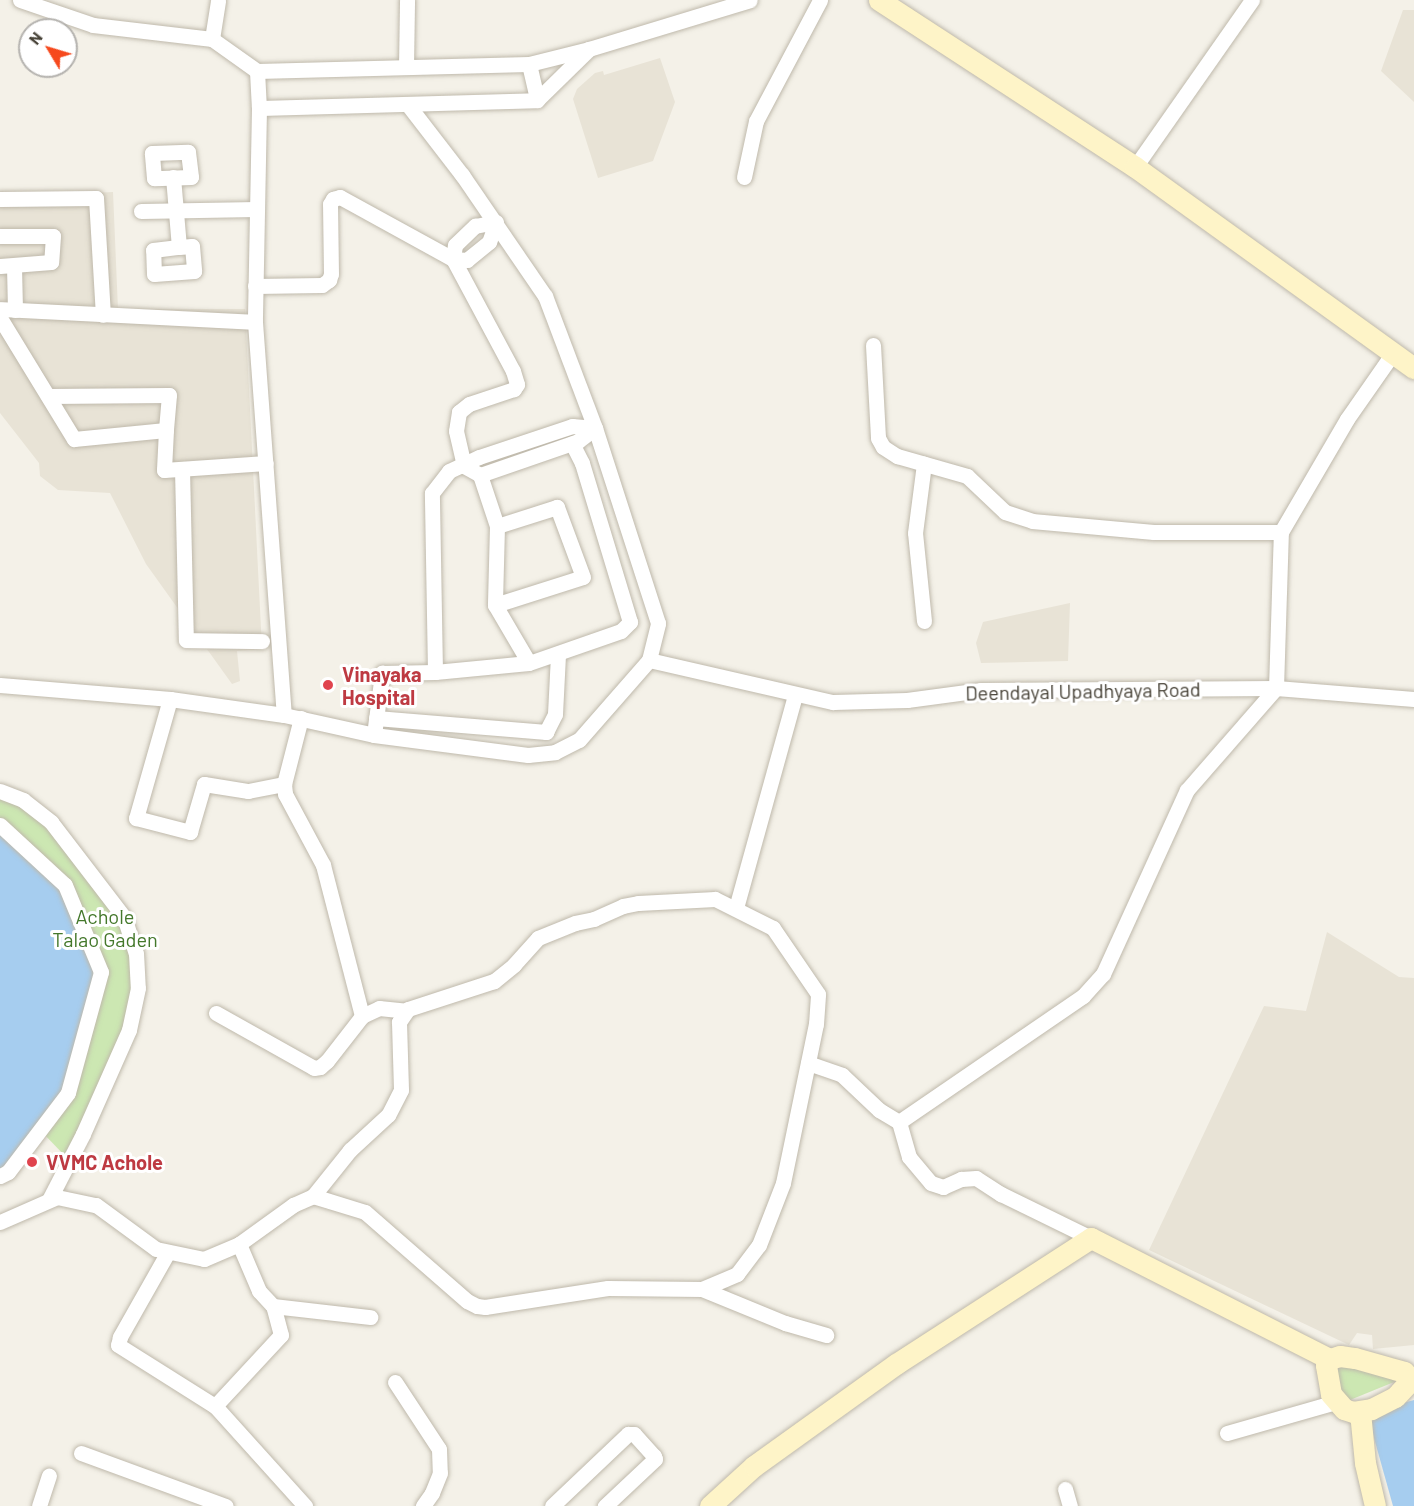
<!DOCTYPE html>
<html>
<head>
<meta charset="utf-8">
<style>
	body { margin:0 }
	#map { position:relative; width:1414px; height:1506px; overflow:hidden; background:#f4f1e8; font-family:Barlow,sans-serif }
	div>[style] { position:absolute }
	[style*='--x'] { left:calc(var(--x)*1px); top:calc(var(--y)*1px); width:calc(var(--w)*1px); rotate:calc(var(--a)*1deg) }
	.residential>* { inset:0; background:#e8e3d6 }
	.green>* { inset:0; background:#cce7b2 }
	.water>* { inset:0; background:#a6cdef }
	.roads { filter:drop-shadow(0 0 2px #bfb9ab) drop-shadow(0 0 2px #bfb9ab) }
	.street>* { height:15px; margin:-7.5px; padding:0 7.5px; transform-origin:7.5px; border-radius:7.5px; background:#fff }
	.secondary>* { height:21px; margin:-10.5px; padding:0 10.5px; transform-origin:10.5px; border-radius:10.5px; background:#fef4c8 }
	.dots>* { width:16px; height:16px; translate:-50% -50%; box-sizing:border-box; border:3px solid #fff; border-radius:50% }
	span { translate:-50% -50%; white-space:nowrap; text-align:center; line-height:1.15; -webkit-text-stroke:6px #fff; paint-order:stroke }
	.health-label { font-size:20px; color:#be3a42; font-weight:700 }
	.left { translate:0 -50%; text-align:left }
	.street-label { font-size:20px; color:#474237 }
	.park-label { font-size:20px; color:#44782b }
	.north { position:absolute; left:18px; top:18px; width:60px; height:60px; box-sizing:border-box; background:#fff; border:2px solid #b5b3af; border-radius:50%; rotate:308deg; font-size:16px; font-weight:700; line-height:24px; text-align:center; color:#474237 }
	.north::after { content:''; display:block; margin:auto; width:21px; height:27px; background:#f6491d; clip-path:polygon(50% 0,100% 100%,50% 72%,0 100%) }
</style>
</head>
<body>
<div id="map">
	<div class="residential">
		<div style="clip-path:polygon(1403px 10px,1414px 10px,1414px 102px,1381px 71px)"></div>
		<div style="clip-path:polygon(660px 58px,675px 102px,653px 161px,598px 178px,573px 99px,577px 89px,595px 73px,603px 71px,604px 75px)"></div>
		<div style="clip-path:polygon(113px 192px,118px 309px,245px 309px,262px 649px,237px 651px,240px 681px,232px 684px,146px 564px,110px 493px,58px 490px,40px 476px,39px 463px,0 413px,0 197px)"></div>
		<div style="clip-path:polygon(1070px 603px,1068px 661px,981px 663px,976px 643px,983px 622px)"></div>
		<div style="clip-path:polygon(1327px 932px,1399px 977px,1414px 978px,1414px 1345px,1373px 1349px,1372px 1335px,1357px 1333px,1349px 1345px,1149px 1250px,1264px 1006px,1306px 1011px)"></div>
	</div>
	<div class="green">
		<div style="clip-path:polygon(0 791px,23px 800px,124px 917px,136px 953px,129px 1030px,66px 1157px,40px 1130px,0 825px)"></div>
		<div style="clip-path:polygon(1337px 1361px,1399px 1380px,1350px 1400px,1336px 1390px,1333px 1377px)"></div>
	</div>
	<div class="water">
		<div style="clip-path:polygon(0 825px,65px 885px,101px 972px,68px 1093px,0 1176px)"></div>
		<div style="clip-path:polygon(1414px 1400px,1414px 1506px,1393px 1506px,1367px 1413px)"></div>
	</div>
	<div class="roads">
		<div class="street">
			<div style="--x:20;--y:0;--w:77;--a:18.9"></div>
			<div style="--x:93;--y:25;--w:120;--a:6.7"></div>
			<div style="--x:212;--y:39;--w:55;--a:35.4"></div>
			<div style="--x:257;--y:71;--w:272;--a:-1.5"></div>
			<div style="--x:529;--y:64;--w:62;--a:-14"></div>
			<div style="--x:589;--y:49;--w:168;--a:-16.9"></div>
			<div style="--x:212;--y:39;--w:39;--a:-81"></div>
			<div style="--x:529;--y:64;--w:37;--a:77"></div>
			<div style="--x:406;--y:67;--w:67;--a:-89.1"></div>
			<div style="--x:257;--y:71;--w:37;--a:87"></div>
			<div style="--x:259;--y:108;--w:214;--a:91.1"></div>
			<div style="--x:255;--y:322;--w:394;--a:85.8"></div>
			<div style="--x:259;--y:108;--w:278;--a:-1.6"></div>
			<div style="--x:537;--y:100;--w:73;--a:-44.4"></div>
			<div style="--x:188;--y:152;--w:25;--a:83"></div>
			<div style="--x:191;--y:177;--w:37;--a:178"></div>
			<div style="--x:154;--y:178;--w:25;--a:-95"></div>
			<div style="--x:152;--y:153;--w:36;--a:-2"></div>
			<div style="--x:1135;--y:167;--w:204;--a:-55"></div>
			<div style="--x:173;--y:177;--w:70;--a:85.1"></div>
			<div style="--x:179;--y:247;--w:13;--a:-4"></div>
			<div style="--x:192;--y:246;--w:25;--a:85"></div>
			<div style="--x:194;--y:271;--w:40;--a:175.7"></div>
			<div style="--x:154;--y:274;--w:24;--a:-92"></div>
			<div style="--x:153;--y:250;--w:26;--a:-7"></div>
			<div style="--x:744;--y:177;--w:57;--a:-77.9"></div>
			<div style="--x:756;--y:121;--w:137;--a:-62.1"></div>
			<div style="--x:0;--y:199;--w:96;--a:-0.6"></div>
			<div style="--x:96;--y:198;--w:117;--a:86.6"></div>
			<div style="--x:141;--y:211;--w:116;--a:-1"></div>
			<div style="--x:496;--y:222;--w:21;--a:109"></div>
			<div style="--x:489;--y:242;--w:28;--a:141"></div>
			<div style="--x:467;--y:260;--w:14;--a:-176"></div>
			<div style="--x:453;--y:259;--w:14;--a:-82"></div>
			<div style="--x:455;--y:245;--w:28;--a:-44"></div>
			<div style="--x:475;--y:226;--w:21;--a:-11"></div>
			<div style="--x:0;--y:236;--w:53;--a:0"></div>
			<div style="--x:53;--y:236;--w:26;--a:94"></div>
			<div style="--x:51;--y:262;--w:51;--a:175.5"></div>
			<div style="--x:14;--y:266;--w:44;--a:88.7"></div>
			<div style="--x:255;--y:286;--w:67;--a:-0.9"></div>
			<div style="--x:322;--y:285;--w:9;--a:-36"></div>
			<div style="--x:329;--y:280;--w:6;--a:-72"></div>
			<div style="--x:331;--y:274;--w:70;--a:-90.8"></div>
			<div style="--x:330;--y:204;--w:6;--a:-59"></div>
			<div style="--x:333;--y:199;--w:7;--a:-16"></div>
			<div style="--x:340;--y:197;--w:129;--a:28.8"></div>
			<div style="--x:453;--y:259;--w:127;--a:61.8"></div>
			<div style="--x:513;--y:371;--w:14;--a:73"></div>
			<div style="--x:517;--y:384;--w:6;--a:121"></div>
			<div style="--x:514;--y:389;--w:47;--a:161.6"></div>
			<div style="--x:469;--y:404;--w:13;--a:141"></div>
			<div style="--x:459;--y:412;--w:19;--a:99"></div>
			<div style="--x:456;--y:431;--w:36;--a:77"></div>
			<div style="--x:464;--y:466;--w:18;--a:29"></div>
			<div style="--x:480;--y:475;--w:104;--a:-19.1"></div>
			<div style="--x:578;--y:441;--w:21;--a:-37"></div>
			<div style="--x:0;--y:309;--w:255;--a:2.9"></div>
			<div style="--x:0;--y:318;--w:142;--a:58.6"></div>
			<div style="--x:74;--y:439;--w:92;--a:-5.6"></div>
			<div style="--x:166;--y:430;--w:40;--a:92.9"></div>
			<div style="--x:164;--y:470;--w:102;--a:-3.9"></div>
			<div style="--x:873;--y:345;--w:93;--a:86.9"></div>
			<div style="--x:878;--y:438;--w:10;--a:61"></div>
			<div style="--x:883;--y:447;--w:17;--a:33"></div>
			<div style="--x:897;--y:456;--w:73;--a:15.9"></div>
			<div style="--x:967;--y:476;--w:52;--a:43.5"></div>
			<div style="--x:1005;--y:512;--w:28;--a:18"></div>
			<div style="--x:1032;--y:521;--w:122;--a:5.2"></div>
			<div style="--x:1154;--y:532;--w:127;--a:0"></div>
			<div style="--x:48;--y:396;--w:121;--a:-0.5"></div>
			<div style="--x:169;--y:395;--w:35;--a:95"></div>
			<div style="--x:182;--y:469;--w:171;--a:88.7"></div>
			<div style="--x:186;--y:640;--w:76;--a:0.8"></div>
			<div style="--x:480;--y:475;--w:54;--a:71.6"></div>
			<div style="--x:495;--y:605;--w:92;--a:-17.7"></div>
			<div style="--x:583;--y:577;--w:75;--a:-110.4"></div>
			<div style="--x:557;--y:507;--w:63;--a:162.4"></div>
			<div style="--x:497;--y:526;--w:79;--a:91.5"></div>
			<div style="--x:495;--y:605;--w:67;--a:59.6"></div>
			<div style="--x:924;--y:621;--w:88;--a:-95.8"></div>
			<div style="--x:915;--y:533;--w:70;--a:-82.6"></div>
			<div style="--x:649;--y:660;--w:189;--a:12.9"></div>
			<div style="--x:833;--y:702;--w:74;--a:-1.5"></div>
			<div style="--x:907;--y:700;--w:75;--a:-7.7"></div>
			<div style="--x:981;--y:690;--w:295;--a:-0.4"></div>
			<div style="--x:1276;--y:688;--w:138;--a:4.6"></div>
			<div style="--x:435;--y:672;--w:179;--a:-91"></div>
			<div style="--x:432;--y:493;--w:28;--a:-52"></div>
			<div style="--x:449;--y:471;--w:33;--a:-25"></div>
			<div style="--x:479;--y:457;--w:98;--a:-18.4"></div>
			<div style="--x:572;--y:426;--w:23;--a:5"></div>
			<div style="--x:0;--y:685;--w:171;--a:4.7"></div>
			<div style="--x:170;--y:699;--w:115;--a:8"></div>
			<div style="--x:284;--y:715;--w:92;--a:12.5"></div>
			<div style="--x:374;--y:735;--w:155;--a:7.4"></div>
			<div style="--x:528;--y:755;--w:27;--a:-6"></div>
			<div style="--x:555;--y:752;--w:27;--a:-27"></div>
			<div style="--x:579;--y:740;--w:106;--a:-48.8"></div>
			<div style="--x:649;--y:660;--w:38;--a:-76"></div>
			<div style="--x:658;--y:623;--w:205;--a:-107.9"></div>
			<div style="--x:595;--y:428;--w:141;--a:-110.7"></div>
			<div style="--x:545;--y:296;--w:147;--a:-124.4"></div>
			<div style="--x:462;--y:175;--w:88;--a:-127.6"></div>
			<div style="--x:170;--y:699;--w:124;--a:105.9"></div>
			<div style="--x:136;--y:818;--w:56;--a:14.5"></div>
			<div style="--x:190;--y:832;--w:50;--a:-73.7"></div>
			<div style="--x:204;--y:784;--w:45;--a:9"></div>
			<div style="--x:248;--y:791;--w:37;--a:-11"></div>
			<div style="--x:301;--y:718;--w:68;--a:104.4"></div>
			<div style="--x:284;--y:784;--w:10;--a:84"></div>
			<div style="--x:285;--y:794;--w:81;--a:61.8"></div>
			<div style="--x:323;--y:865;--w:156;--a:75.5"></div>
			<div style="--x:376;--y:718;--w:171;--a:4.7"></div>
			<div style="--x:546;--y:732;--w:20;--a:-63"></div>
			<div style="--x:555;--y:714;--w:60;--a:-87.1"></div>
			<div style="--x:374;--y:735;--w:63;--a:-82.6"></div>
			<div style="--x:382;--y:673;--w:53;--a:-1.1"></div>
			<div style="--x:435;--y:672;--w:94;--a:-5.5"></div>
			<div style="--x:529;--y:663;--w:97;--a:-19.2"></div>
			<div style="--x:621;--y:631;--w:13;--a:-45"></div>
			<div style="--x:630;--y:622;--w:166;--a:-106.8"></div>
			<div style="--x:582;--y:463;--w:22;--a:-117"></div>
			<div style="--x:0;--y:791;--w:25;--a:21"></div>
			<div style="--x:23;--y:800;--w:36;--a:38"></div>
			<div style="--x:51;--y:822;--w:120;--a:52.5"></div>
			<div style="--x:124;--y:917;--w:38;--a:72"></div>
			<div style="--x:136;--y:953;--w:35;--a:87"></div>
			<div style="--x:138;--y:988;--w:43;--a:102.1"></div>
			<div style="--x:129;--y:1030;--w:114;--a:113.9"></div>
			<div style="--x:83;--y:1134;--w:74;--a:117.3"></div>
			<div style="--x:0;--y:825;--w:88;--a:42.7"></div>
			<div style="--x:65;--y:885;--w:94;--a:67.5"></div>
			<div style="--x:101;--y:972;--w:125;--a:105.3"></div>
			<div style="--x:68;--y:1093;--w:99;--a:127.2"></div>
			<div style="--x:8;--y:1172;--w:9;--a:153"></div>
			<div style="--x:736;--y:908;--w:221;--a:-74.5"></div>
			<div style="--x:216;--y:1013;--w:112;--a:29.3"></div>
			<div style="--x:314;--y:1068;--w:6;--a:-9"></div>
			<div style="--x:320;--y:1067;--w:9;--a:-41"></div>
			<div style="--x:327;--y:1061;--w:57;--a:-52.1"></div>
			<div style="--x:362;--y:1016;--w:19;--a:-25"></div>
			<div style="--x:379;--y:1008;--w:27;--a:6"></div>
			<div style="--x:808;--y:1063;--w:36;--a:19"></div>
			<div style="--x:842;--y:1075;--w:51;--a:43.4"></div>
			<div style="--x:879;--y:1110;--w:23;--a:31"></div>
			<div style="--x:899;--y:1122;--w:36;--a:74"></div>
			<div style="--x:909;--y:1157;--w:34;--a:50"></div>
			<div style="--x:931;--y:1183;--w:13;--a:18"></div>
			<div style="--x:943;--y:1187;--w:20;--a:-24"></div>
			<div style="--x:961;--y:1179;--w:15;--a:-4"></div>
			<div style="--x:976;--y:1178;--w:30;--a:33"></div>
			<div style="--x:1001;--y:1194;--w:100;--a:26.1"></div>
			<div style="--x:899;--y:1122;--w:223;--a:-34.4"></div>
			<div style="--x:1083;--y:996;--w:30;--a:-48"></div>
			<div style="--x:1103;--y:974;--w:202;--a:-65.5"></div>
			<div style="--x:1187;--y:790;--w:135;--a:-48.9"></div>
			<div style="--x:1276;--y:688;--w:156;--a:-88.2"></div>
			<div style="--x:1281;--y:532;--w:131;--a:-59.7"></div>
			<div style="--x:1347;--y:419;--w:80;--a:-55.1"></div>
			<div style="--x:0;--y:1222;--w:62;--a:-23.7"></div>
			<div style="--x:57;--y:1197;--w:40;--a:12"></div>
			<div style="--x:96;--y:1205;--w:74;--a:36.3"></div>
			<div style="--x:156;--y:1249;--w:49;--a:11.8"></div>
			<div style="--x:204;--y:1259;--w:38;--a:-23"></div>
			<div style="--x:239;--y:1244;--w:67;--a:-35.8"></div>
			<div style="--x:293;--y:1205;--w:22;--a:-24"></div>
			<div style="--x:313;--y:1196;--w:54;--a:17.1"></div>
			<div style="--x:365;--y:1212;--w:135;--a:41.1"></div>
			<div style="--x:467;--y:1301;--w:11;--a:27"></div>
			<div style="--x:477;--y:1306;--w:8;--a:7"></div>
			<div style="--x:485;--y:1307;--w:124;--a:-8.8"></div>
			<div style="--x:608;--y:1288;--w:94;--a:0.6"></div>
			<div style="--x:702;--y:1289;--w:38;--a:-23"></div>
			<div style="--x:737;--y:1274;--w:36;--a:-53"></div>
			<div style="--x:759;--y:1245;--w:66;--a:-68.8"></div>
			<div style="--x:783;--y:1183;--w:162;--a:-78.3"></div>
			<div style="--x:816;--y:1024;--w:30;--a:-86"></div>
			<div style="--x:818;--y:994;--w:80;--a:-124.3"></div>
			<div style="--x:773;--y:928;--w:65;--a:-153.4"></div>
			<div style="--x:715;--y:899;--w:77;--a:177"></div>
			<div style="--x:638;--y:903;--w:15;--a:169"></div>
			<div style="--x:623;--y:906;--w:32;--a:156"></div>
			<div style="--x:594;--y:919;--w:19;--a:168"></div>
			<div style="--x:575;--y:923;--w:40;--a:158"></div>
			<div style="--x:538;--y:938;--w:36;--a:132"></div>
			<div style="--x:514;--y:965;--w:26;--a:141"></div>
			<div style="--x:494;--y:981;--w:90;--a:162"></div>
			<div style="--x:408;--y:1009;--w:16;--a:125"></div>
			<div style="--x:399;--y:1022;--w:68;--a:88.3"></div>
			<div style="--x:401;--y:1090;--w:28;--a:117"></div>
			<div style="--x:388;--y:1115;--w:52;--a:137.4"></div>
			<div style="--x:350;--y:1150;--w:59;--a:128.8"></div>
			<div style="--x:239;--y:1244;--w:51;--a:66.9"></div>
			<div style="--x:259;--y:1291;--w:21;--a:47"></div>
			<div style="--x:273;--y:1306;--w:98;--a:6.5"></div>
			<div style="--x:168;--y:1252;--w:98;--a:119.5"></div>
			<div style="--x:120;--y:1337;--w:8;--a:104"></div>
			<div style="--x:118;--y:1345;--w:115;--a:32.2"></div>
			<div style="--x:215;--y:1406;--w:97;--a:-47.1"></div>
			<div style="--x:281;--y:1335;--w:30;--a:-105"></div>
			<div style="--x:702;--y:1289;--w:90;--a:22.3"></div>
			<div style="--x:785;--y:1323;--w:43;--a:16.3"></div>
			<div style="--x:395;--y:1382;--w:80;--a:56.7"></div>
			<div style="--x:439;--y:1449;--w:24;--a:88"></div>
			<div style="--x:440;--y:1473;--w:22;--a:112"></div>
			<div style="--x:432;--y:1493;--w:16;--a:125"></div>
			<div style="--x:215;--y:1406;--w:135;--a:48"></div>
			<div style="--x:1227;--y:1433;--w:113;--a:-15.9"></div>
			<div style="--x:81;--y:1453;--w:154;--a:20.1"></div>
			<div style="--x:1065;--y:1489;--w:18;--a:74"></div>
			<div style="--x:39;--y:1506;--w:32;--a:-72"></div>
			<div style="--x:552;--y:1506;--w:105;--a:-43.5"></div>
			<div style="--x:628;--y:1434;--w:6;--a:0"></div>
			<div style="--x:634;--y:1434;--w:30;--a:48"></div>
			<div style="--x:654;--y:1456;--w:3;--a:72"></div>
			<div style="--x:655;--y:1459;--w:69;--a:136.8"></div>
		</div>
		<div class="secondary">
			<div style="--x:879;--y:0;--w:306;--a:33.1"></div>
			<div style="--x:1135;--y:167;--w:344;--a:35.8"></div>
			<div style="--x:1360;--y:1412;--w:51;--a:84.4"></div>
			<div style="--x:1365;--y:1463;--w:44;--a:76.9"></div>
			<div style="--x:710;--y:1506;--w:59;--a:-42.3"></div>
			<div style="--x:754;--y:1466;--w:175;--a:-35.7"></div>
			<div style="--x:896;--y:1364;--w:232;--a:-32.9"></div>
			<div style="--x:1091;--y:1238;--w:268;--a:26.9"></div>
			<div style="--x:1330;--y:1359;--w:10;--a:-17"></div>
			<div style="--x:1340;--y:1356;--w:15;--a:8"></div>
			<div style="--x:1355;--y:1358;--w:51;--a:15.9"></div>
			<div style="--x:1404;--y:1372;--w:11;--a:49"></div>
			<div style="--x:1411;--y:1380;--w:23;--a:133"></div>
			<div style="--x:1395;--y:1397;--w:27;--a:153"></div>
			<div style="--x:1371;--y:1409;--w:18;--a:171"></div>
			<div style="--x:1353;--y:1412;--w:9;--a:-162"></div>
			<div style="--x:1344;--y:1409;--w:20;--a:-131"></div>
			<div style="--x:1331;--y:1394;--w:29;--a:-100"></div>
			<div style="--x:1326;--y:1365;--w:7;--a:-56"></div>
		</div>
	</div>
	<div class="dots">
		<div style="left:328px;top:685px;background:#e0444e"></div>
		<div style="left:32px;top:1162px;background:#e0444e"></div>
	</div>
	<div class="health-label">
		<span class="left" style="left:342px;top:686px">Vinayaka<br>Hospital</span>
		<span class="left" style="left:46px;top:1162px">VVMC Achole</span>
	</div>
	<div class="street-label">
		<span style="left:1083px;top:691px;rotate:-1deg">Deendayal Upadhyaya Road</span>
	</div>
	<div class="park-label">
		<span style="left:105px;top:928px">Achole<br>Talao Gaden</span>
	</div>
	<div class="north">N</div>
</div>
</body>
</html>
